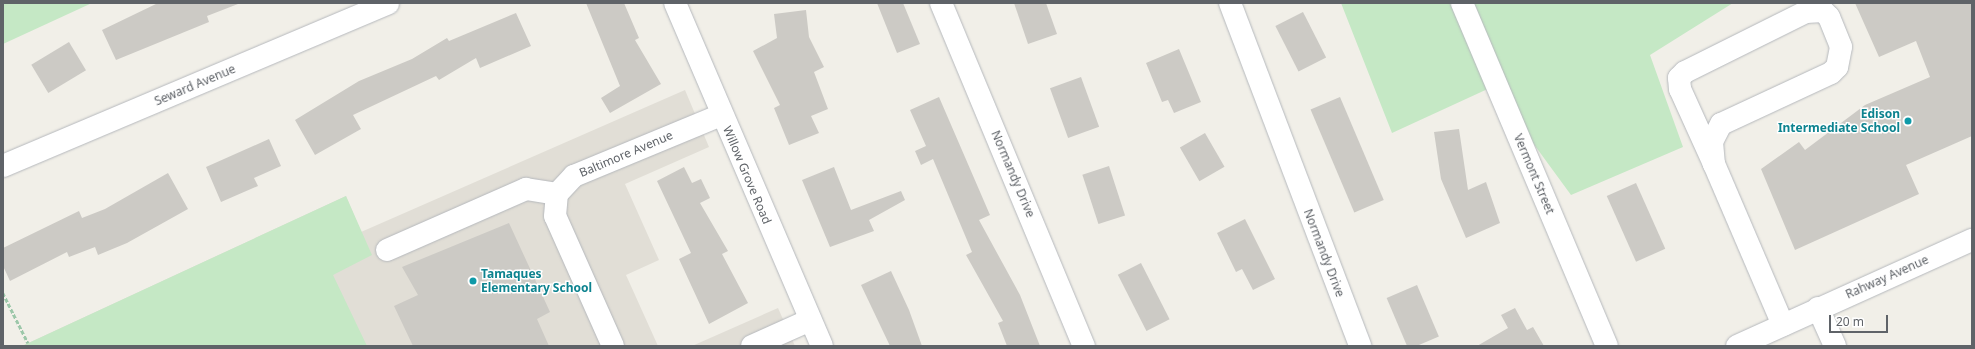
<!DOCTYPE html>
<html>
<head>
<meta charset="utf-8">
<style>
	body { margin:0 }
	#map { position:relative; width:1975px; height:349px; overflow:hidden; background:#f1efe8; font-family:"Noto Sans",sans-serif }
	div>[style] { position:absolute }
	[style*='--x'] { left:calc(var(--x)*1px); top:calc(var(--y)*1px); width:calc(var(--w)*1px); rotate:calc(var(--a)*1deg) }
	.education>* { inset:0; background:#e1ded6 }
	.green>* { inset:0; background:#c5e8c5 }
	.building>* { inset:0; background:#cccac5; transform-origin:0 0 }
	.path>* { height:2.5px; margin-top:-1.25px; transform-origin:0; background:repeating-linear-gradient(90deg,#9cc7a9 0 4px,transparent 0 6px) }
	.roads { filter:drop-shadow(0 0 1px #b5b8bc) drop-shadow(0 0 1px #b5b8bc) }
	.minor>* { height:22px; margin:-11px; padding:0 11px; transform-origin:11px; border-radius:11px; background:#fff }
	.dots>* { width:11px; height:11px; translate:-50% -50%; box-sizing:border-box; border:2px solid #fff; border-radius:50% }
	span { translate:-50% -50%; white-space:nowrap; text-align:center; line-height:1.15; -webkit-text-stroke:3px #fff; paint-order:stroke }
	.street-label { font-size:12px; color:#5f6368 }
	.culture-label { font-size:12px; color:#0d838f; font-weight:700 }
	.right { translate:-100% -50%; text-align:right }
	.left { translate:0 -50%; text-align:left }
	.frame { position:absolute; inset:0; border:4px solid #5f6368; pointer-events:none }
	.scale { position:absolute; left:1829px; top:315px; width:59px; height:18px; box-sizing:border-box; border:2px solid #5f6368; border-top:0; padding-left:5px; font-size:12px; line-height:14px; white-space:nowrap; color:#5f6368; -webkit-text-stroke:3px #fff; paint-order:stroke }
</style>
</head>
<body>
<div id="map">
	<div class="education">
		<div style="clip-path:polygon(685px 90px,709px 147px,625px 184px,659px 260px,626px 275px,658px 346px,22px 346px,346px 196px,361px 232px)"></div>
		<div style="clip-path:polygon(778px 308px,795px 346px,692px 346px)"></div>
	</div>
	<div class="green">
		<div style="clip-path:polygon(3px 3px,92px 3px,3px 44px)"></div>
		<div style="clip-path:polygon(1341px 3px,1733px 3px,1650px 55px,1683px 147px,1571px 195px,1492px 87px,1392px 133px)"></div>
		<div style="clip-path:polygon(346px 196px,372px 255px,333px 275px,367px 346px,22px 346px)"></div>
	</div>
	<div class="building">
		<div style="clip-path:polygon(158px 3px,238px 3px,238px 4px,207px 16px,209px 22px,116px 60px,102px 30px)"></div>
		<div style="clip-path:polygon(586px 3px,624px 3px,639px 38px,635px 40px,661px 84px,610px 113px,601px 98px,620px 86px)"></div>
		<div style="clip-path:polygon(877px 3px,903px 3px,920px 44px,897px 53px)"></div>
		<div style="clip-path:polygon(1014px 3px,1046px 3px,1057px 34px,1028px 44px)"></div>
		<div style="clip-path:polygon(1855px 3px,1972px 3px,1972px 136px,1906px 165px,1919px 194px,1795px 250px,1761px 169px,1799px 142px,1805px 150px,1865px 105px,1930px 77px,1916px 41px,1879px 57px)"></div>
		<div style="clip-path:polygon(806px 10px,809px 37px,824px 67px,814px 72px,828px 109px,811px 116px,819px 133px,789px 145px,774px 108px,780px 105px,753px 51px,777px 38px,774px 14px)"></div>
		<div style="left:1303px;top:12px;width:51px;height:31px;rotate:63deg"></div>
		<div style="clip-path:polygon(516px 13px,531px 46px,480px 68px,476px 58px,439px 80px,436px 76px,353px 115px,361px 129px,315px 155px,295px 120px,359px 81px,412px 59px,447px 38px,449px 41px)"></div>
		<div style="left:69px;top:42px;width:33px;height:44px;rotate:59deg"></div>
		<div style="clip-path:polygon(1179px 49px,1201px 102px,1174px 113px,1168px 100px,1162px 102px,1146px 63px)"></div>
		<div style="left:1081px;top:77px;width:53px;height:33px;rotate:70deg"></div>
		<div style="clip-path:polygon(939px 97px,990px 215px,979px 220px,1020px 295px,1040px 346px,1007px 346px,998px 323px,1003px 321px,966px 255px,972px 252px,933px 159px,921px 165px,915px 151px,926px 146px,910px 110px)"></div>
		<div style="left:1340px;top:97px;width:112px;height:32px;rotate:67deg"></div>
		<div style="clip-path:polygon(1459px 129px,1468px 190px,1486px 182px,1500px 223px,1466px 238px,1441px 179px,1434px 132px)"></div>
		<div style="left:1205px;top:133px;width:39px;height:29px;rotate:60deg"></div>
		<div style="clip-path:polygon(269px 139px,281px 166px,254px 178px,258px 186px,221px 202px,206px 167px)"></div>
		<div style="left:1109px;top:166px;width:52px;height:28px;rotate:72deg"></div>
		<div style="clip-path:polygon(684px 167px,692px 183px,701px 179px,710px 198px,700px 203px,728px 251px,722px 254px,748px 303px,709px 324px,679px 259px,691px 253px,657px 181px)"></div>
		<div style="clip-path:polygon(834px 167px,851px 210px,901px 191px,905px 200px,869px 220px,874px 231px,830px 247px,802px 180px)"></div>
		<div style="clip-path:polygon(168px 173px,188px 209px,127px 243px,98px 255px,95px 247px,69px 257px,67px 252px,10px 281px,3px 266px,3px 248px,79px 211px,82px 218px,105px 209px)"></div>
		<div style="left:1636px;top:183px;width:72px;height:32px;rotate:66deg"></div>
		<div style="clip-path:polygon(1245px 219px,1275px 279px,1253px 290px,1242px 269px,1236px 272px,1217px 233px)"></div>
		<div style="clip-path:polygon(509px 223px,550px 312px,537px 319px,549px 346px,413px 346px,394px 306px,418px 295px,402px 267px)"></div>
		<div style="left:1141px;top:263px;width:63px;height:26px;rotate:63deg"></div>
		<div style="clip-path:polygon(891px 271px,909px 310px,922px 346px,890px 346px,861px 285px)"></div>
		<div style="left:1417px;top:285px;width:56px;height:33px;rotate:67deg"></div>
		<div style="clip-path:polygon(1515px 308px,1527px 330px,1533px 327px,1544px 346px,1477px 346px,1508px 328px,1501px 315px)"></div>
	</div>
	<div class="path">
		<div style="--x:3;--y:293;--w:56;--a:63.4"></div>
	</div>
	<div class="roads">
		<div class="minor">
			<div style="--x:675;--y:3;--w:373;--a:66.8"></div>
			<div style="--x:941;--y:3;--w:372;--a:67.4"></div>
			<div style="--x:1230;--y:3;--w:367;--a:69.2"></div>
			<div style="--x:1462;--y:3;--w:372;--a:67.1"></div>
			<div style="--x:1714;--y:164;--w:82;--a:-114.4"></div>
			<div style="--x:1680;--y:89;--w:11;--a:-95"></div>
			<div style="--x:1679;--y:78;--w:8;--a:-45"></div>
			<div style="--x:1685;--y:72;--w:135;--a:-26.4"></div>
			<div style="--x:1806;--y:12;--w:17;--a:-3"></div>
			<div style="--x:1823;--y:11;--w:8;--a:45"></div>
			<div style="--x:1829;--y:17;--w:32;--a:68"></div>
			<div style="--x:1841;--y:47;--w:20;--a:101"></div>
			<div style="--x:1837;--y:67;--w:8;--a:135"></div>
			<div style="--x:1831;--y:73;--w:121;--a:155.1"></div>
			<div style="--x:1721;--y:124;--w:20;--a:117"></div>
			<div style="--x:1712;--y:142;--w:22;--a:85"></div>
			<div style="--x:1714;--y:164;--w:175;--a:66.8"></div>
			<div style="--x:3;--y:166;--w:418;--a:-22.9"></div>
			<div style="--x:387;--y:250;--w:152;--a:-23.7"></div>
			<div style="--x:526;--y:189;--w:31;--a:9"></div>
			<div style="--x:1818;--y:308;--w:42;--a:65.9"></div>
			<div style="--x:613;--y:346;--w:142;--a:-114"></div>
			<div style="--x:555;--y:216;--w:22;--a:-85"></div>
			<div style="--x:557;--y:194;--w:25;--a:-47"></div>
			<div style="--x:574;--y:176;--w:159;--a:-22.5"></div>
			<div style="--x:752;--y:346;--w:64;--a:-24.1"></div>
			<div style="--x:1737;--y:346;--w:258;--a:-24.3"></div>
		</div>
	</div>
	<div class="dots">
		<div style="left:1908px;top:121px;background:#0f9aa8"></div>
		<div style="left:473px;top:281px;background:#0f9aa8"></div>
	</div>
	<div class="street-label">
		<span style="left:195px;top:85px;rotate:-23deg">Seward Avenue</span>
		<span style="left:626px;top:154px;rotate:-23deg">Baltimore Avenue</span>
		<span style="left:1013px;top:174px;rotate:67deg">Normandy Drive</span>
		<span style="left:1534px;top:174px;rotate:67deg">Vermont Street</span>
		<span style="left:747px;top:175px;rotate:67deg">Willow Grove Road</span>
		<span style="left:1324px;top:253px;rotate:69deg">Normandy Drive</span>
		<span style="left:1887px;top:277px;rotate:-24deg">Rahway Avenue</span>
	</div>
	<div class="culture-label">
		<span class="right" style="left:1900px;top:121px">Edison<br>Intermediate School</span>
		<span class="left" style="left:481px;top:281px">Tamaques<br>Elementary School</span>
	</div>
	<div class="frame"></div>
	<div class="scale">20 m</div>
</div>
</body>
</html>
